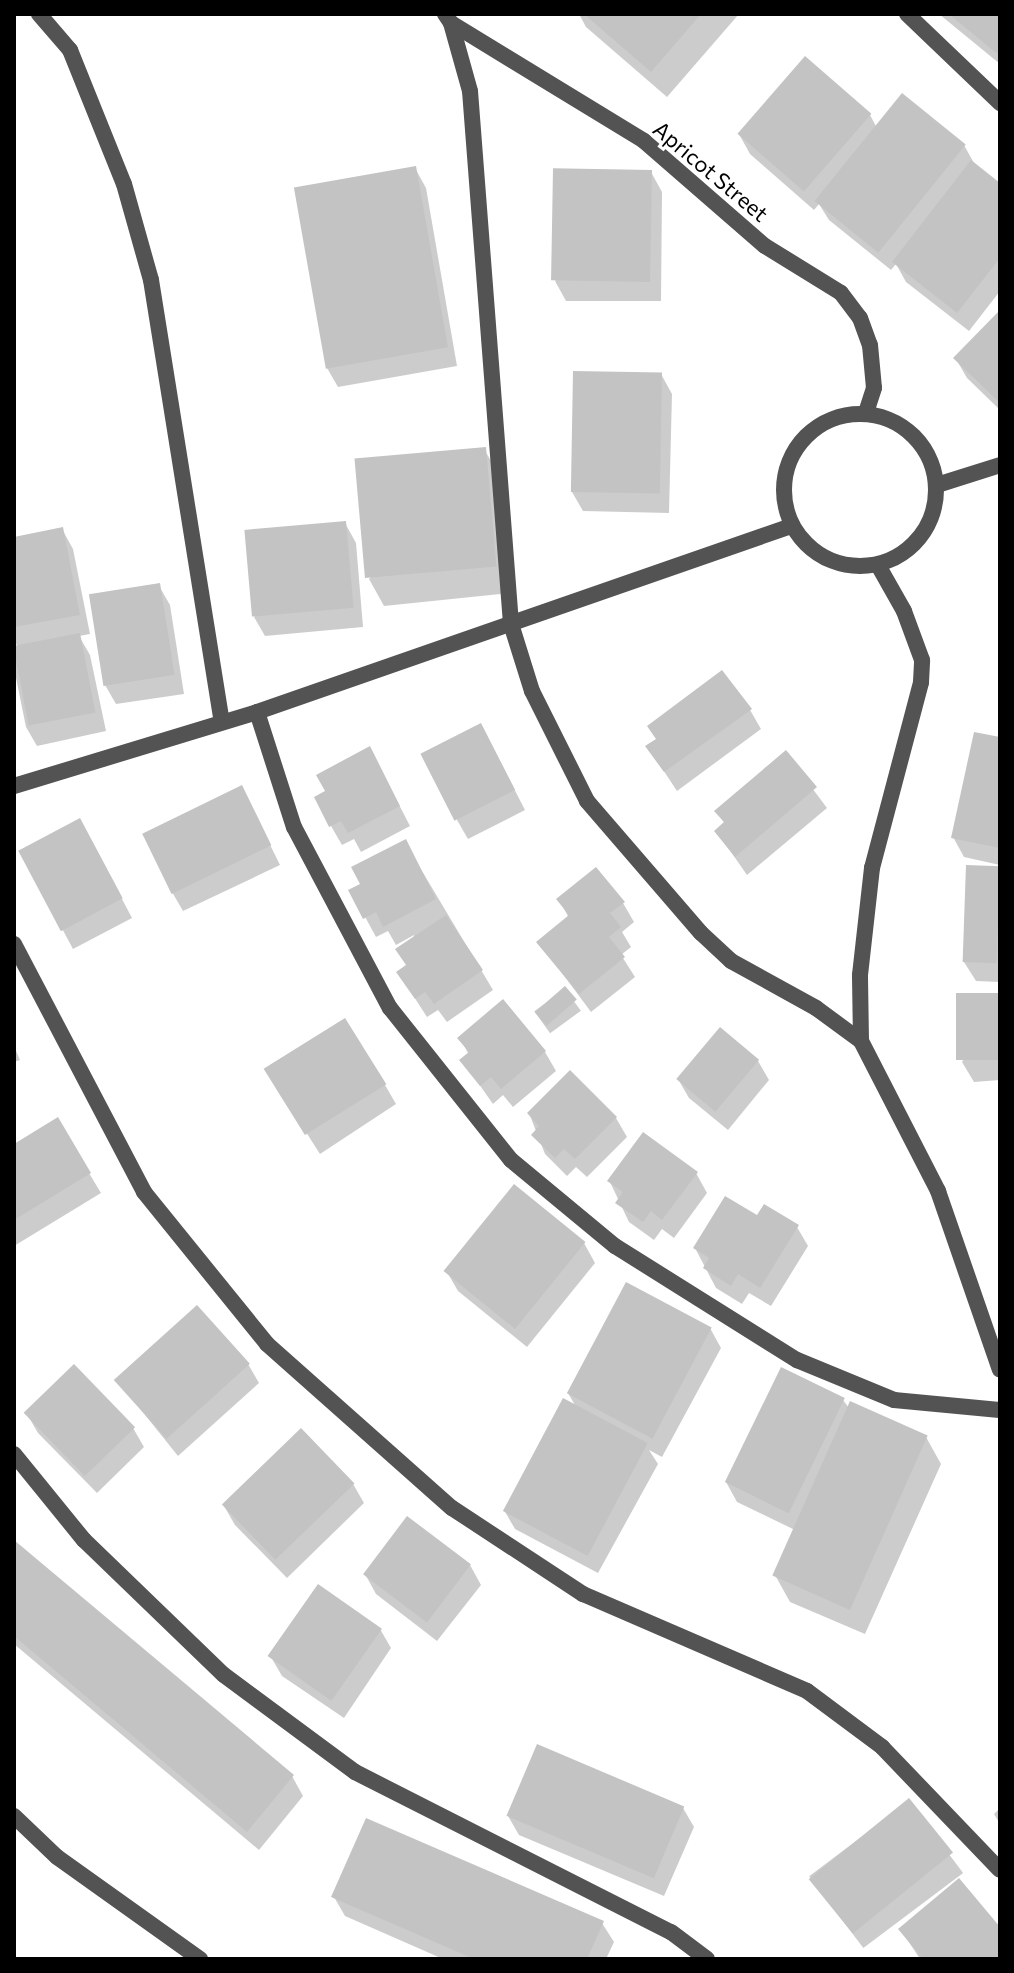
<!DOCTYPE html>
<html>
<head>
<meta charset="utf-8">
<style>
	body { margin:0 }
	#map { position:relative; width:1014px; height:1973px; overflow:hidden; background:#fff; font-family:Commissioner,sans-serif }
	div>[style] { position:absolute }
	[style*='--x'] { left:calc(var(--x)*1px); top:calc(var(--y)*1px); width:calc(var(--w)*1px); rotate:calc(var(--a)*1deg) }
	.shadow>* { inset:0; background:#0003; transform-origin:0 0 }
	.building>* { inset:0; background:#c3c3c3; transform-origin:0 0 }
	.minor>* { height:16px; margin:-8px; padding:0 8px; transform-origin:8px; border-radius:8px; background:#535353 }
	.minor>.ring { margin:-8px; padding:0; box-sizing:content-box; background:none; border:16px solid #535353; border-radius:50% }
	span { translate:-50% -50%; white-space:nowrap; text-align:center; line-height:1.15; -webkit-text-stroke:6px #fff; paint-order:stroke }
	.street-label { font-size:22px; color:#000 }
	.frame { position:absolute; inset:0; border:16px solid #000; pointer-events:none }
</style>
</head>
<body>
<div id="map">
	<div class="shadow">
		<div style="clip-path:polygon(579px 14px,739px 14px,667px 97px,586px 27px)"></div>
		<div style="clip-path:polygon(939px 14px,1000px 14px,1000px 64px)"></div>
		<div style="clip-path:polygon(870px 115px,877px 128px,964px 145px,975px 165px,1000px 185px,1000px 291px,969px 331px,906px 282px,896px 264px,891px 270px,829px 220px,819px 204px,814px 210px,750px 154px,739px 134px)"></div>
		<div style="clip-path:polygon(415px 168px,426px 188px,457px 366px,338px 387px,327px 368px)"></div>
		<div style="clip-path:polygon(651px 172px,662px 192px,661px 301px,566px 301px,555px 281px)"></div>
		<div style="clip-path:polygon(1000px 313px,1000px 410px,967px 378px,956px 359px)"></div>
		<div style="clip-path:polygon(661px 374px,672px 394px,669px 513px,583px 511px,572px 492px)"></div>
		<div style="clip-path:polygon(484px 449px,500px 476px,511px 593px,384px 606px,369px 579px)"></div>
		<div style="clip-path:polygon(345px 523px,356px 543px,363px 627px,265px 636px,254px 617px)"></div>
		<div style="clip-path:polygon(62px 529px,73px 549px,90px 634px,79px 636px,90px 655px,106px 731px,37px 746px,26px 727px,14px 668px,14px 650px,19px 649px,14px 640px,14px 539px)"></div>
		<div style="clip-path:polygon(159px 586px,170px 605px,184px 694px,116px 704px,105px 685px)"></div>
		<div style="clip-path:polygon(750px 710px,761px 729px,677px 791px,648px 747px)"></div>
		<div style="clip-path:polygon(1000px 739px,1000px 865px,964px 857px,953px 837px)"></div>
		<div style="clip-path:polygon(491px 744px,525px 810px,468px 839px,457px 820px)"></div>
		<div style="clip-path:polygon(786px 753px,827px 808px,747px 875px,717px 832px,725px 824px,717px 811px)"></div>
		<div style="clip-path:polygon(380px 768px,410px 826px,361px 852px,354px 839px,342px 845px,331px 826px)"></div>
		<div style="clip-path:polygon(242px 788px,280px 865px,183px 911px,172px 892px)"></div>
		<div style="clip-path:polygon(91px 840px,132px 918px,73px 949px,21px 852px)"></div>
		<div style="clip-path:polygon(416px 861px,493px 990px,447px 1022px,438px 1010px,427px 1017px,398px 972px,407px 966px,414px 935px,396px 945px,388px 931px,376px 937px,351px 891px)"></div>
		<div style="clip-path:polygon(1000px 868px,1000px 982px,976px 981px,964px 962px)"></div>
		<div style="clip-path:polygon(559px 900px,623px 903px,634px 922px,622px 932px,631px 947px,621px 955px,635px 977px,591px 1012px,539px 942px,569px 918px)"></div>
		<div style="left:565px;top:989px;width:27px;height:38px;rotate:54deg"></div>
		<div style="clip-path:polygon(1000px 995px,1000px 1080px,974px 1082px,962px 1062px)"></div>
		<div style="clip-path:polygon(460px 1038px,545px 1052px,556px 1071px,513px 1107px,503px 1095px,493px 1104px,462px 1060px,469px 1055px)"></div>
		<div style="clip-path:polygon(14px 1046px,20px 1060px,14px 1062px)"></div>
		<div style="clip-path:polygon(758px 1061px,769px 1080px,728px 1130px,689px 1098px,678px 1079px)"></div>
		<div style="clip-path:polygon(385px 1085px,396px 1104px,320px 1154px,279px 1090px)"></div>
		<div style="clip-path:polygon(529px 1113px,616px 1118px,627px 1137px,587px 1177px,576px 1167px,567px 1176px,545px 1154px)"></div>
		<div style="clip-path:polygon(57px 1120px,101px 1193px,14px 1246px,14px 1146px)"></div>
		<div style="clip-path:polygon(696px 1173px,707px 1193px,674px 1238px,662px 1229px,654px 1240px,629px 1222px,610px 1182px)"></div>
		<div style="clip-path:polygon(757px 1218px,797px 1227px,808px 1246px,771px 1306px,749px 1293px,742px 1304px,716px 1288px,695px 1248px)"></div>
		<div style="clip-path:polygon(584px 1243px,595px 1263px,527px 1347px,458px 1291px,447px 1272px)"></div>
		<div style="clip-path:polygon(710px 1328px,721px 1348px,662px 1457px,649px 1450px,658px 1464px,598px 1573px,515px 1529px,504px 1510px,576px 1407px,568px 1393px)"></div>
		<div style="clip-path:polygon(248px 1364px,259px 1383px,178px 1456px,117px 1380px)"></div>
		<div style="clip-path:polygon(843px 1400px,849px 1408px,926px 1437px,941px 1464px,865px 1634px,790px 1602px,775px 1575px,795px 1530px,737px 1502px,726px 1482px)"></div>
		<div style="clip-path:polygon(27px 1414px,133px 1428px,144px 1447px,97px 1493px,38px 1433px)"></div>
		<div style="clip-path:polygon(353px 1484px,364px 1503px,287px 1578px,235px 1525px,224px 1506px)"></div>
		<div style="clip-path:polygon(408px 1518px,470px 1565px,481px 1585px,437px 1641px,376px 1594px,365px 1574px)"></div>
		<div style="clip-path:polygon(14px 1542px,292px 1776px,303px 1796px,259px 1850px,14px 1644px)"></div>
		<div style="clip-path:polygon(380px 1629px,391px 1648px,344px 1718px,282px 1676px,271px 1657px)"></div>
		<div style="left:909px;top:1801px;width:90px;height:125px;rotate:53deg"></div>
		<div style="clip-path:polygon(683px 1808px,694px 1827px,664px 1896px,519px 1835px,508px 1816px)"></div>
		<div style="clip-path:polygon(1000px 1808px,1000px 1824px,994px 1814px)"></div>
		<div style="clip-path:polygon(334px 1897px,602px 1923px,614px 1942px,606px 1959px,443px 1959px,345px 1916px)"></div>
		<div style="clip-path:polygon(901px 1930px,1000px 1930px,1000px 1959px,920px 1959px)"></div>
	</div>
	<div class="building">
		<div style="clip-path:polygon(584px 14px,701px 14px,651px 72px)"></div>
		<div style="clip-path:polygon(949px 14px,1000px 14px,1000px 55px,990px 48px)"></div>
		<div style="left:805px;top:56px;width:88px;height:103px;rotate:41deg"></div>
		<div style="left:902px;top:93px;width:82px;height:139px;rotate:39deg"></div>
		<div style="clip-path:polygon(971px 160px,1000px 183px,1000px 258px,957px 313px,892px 262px)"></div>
		<div style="left:416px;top:166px;width:184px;height:124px;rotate:80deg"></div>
		<div style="left:652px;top:170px;width:112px;height:99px;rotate:91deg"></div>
		<div style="clip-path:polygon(1000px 310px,1000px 403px,953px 358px)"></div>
		<div style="left:573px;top:371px;width:89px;height:121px;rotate:1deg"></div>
		<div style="left:486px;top:447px;width:120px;height:132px;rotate:85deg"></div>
		<div style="left:346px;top:521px;width:87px;height:102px;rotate:85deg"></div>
		<div style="clip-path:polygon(63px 527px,80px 615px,14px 627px,14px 537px)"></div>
		<div style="left:160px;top:583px;width:93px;height:72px;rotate:81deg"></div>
		<div style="left:80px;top:633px;width:81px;height:68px;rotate:79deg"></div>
		<div style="clip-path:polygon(722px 670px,752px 709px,664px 772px,645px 746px,656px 739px,647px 726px)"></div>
		<div style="left:481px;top:723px;width:75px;height:68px;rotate:63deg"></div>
		<div style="clip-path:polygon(974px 732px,1000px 737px,1000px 848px,951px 838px)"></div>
		<div style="clip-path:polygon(370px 746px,400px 806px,348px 833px,341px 821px,329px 827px,314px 797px,325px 791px,316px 775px)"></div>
		<div style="clip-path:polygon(786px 750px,817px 787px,735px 857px,714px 831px,724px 822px,714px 811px)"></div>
		<div style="left:242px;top:785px;width:67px;height:111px;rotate:64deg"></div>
		<div style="left:80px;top:818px;width:91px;height:70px;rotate:62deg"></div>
		<div style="clip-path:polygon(406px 839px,436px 899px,383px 927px,376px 912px,363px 919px,348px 890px,360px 884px,351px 867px)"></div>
		<div style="left:966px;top:865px;width:34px;height:97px;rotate:2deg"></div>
		<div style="clip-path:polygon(596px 867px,625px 902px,610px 913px,621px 927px,609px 937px,625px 957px,579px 994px,536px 942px,569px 915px,556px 899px)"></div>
		<div style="clip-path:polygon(446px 915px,483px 970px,434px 1004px,425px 992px,415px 999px,396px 972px,406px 965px,395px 949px)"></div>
		<div style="left:565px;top:986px;width:18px;height:40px;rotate:49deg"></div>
		<div style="left:1000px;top:993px;width:67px;height:44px;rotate:90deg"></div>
		<div style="clip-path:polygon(503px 999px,546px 1051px,501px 1089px,491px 1077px,480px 1086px,459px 1060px,469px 1052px,457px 1038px)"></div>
		<div style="left:345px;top:1018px;width:78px;height:96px;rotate:58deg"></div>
		<div style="left:720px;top:1027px;width:51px;height:68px;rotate:40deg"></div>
		<div style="clip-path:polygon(570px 1070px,617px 1117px,575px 1159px,564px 1149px,555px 1158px,531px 1135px,539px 1126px,527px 1113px)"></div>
		<div style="clip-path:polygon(58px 1117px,91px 1173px,14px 1220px,14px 1144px)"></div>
		<div style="clip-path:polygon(643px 1132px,698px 1172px,662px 1220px,651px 1211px,643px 1222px,615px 1203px,623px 1192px,607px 1181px)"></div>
		<div style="left:514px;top:1184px;width:92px;height:112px;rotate:39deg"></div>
		<div style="clip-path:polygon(725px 1196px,757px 1215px,764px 1204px,799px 1225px,760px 1288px,738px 1274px,731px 1286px,703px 1268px,709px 1258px,693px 1248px)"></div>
		<div style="left:626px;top:1282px;width:97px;height:126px;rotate:28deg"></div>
		<div style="left:197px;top:1305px;width:79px;height:112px;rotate:48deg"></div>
		<div style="left:74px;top:1364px;width:88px;height:70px;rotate:46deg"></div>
		<div style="left:781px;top:1367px;width:71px;height:128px;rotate:26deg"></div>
		<div style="left:563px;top:1398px;width:96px;height:128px;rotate:28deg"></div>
		<div style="left:850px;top:1401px;width:85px;height:191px;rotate:24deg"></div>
		<div style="left:301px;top:1428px;width:77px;height:110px;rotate:46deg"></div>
		<div style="left:407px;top:1516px;width:80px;height:73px;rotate:37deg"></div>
		<div style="clip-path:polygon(14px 1540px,294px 1775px,247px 1832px,14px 1636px)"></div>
		<div style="left:318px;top:1584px;width:78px;height:88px;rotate:35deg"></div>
		<div style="left:537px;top:1744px;width:160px;height:78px;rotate:23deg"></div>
		<div style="left:909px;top:1798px;width:70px;height:129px;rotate:51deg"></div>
		<div style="clip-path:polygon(366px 1818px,604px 1921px,587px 1959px,474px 1959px,331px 1897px)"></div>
		<div style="clip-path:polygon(959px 1878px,1000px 1927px,1000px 1959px,923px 1959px,898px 1929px)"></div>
	</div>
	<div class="minor">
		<div style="--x:39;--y:14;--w:48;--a:49.3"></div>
		<div style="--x:70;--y:50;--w:144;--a:68.1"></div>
		<div style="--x:124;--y:184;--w:100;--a:74.3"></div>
		<div style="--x:151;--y:280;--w:447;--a:80.9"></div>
		<div style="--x:445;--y:14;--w:11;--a:56"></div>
		<div style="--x:451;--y:23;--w:226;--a:31.4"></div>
		<div style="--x:644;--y:141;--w:160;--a:41"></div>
		<div style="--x:765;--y:246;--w:89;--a:31.7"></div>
		<div style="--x:841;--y:293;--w:31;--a:53"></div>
		<div style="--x:860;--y:318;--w:29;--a:70"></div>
		<div style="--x:870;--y:345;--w:43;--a:84.7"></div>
		<div style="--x:874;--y:388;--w:26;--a:108"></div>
		<div style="--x:907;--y:14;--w:129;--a:43.7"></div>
		<div style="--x:451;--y:23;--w:71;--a:74.4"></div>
		<div style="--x:470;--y:91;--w:535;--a:85.6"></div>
		<div style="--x:511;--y:624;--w:70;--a:72.6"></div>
		<div style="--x:532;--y:691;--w:123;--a:63.4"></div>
		<div style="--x:587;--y:801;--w:174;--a:49.2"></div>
		<div style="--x:701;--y:933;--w:41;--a:43"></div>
		<div style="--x:731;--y:961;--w:97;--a:28.9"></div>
		<div style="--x:816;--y:1008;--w:56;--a:36.3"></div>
		<div style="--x:861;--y:1041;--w:169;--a:62.8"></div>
		<div style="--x:938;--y:1191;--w:189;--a:70.9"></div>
		<div class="ring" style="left:784px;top:414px;width:136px;height:136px"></div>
		<div style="--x:937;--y:485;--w:66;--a:-17.6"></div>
		<div style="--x:257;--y:712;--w:121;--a:72.2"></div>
		<div style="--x:294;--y:827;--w:205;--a:62.1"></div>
		<div style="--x:390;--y:1008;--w:194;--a:51.5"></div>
		<div style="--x:511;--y:1160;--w:135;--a:39.6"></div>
		<div style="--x:615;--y:1246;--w:215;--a:32.1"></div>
		<div style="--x:797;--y:1360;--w:105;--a:22.4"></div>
		<div style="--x:894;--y:1400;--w:106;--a:5.4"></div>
		<div style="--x:14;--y:786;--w:254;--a:-16.9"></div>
		<div style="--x:257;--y:712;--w:565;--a:-19.2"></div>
		<div style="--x:14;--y:944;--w:280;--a:62.3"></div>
		<div style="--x:144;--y:1192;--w:196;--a:51"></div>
		<div style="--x:267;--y:1344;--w:247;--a:41.6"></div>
		<div style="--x:452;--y:1508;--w:157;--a:33.3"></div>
		<div style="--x:583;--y:1594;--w:244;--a:23.4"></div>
		<div style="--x:807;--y:1691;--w:94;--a:36.7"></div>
		<div style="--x:882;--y:1747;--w:170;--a:46.2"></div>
		<div style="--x:861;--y:1041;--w:66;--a:-90.9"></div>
		<div style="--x:860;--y:975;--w:108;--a:-83.6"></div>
		<div style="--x:872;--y:868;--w:192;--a:-75.2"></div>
		<div style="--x:921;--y:682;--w:22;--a:-87"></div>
		<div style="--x:922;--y:660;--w:52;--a:-110.2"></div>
		<div style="--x:904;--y:611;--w:53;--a:-119.5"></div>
		<div style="--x:14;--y:1454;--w:111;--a:50.9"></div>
		<div style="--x:84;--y:1540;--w:194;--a:44"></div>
		<div style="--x:224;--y:1675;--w:163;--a:36.5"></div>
		<div style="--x:355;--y:1772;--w:354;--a:26.9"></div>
		<div style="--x:671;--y:1932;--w:45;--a:36.9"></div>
		<div style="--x:14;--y:1816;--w:59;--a:43.6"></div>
		<div style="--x:57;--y:1857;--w:176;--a:35.5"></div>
	</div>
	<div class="street-label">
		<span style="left:711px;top:171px;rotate:40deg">Apricot Street</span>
	</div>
	<div class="frame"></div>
</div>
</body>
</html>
